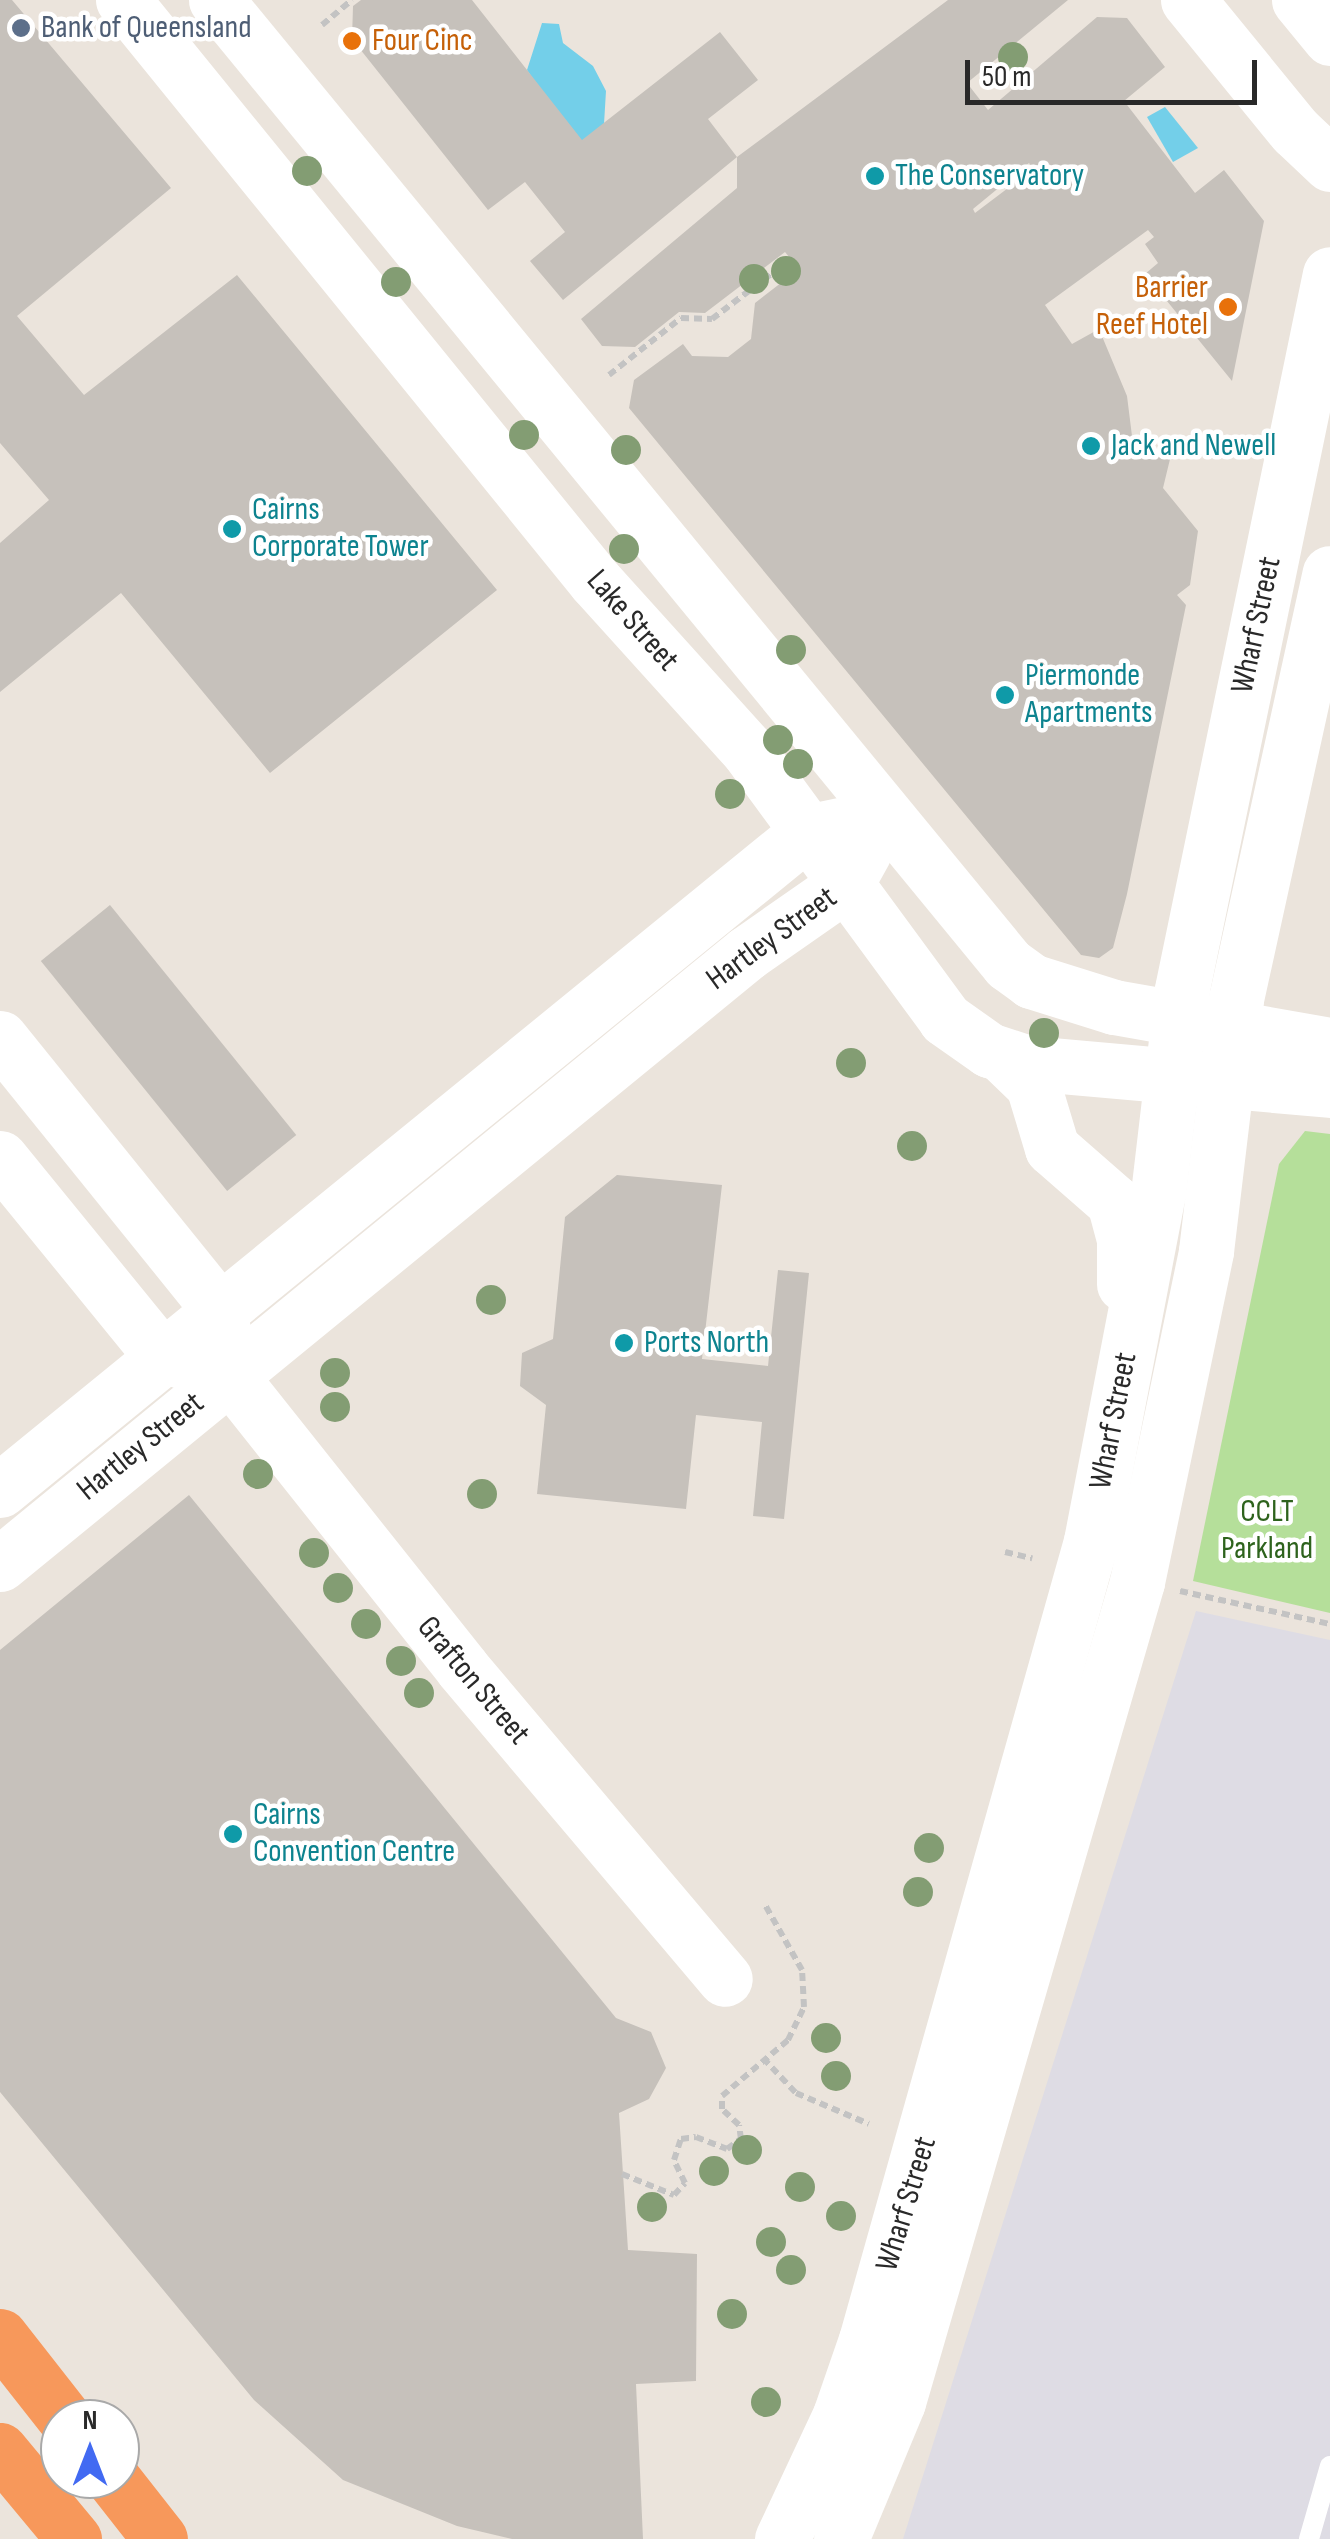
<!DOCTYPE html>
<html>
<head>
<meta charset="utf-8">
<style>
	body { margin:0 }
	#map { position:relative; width:1330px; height:2539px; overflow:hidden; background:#ebe4dc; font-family:"Sofia Sans Condensed",sans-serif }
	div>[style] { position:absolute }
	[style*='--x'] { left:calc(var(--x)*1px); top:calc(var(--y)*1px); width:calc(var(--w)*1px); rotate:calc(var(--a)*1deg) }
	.industrial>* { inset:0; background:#dedce4 }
	.green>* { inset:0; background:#b5df9a }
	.water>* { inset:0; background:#73cfe9 }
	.building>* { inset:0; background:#c6c1bb; transform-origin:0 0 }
	.path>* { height:6px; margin-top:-3px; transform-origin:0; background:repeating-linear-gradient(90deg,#c3c3c3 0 8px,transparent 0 13px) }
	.lane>* { height:20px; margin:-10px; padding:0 10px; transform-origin:10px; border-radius:10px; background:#fff }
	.secondary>* { height:55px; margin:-27.5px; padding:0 27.5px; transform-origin:27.5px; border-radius:27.5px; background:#fff }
	.highway>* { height:55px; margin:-27.5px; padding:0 27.5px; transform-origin:27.5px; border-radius:27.5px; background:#f7985b }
	.trees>* { width:30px; height:30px; margin:-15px; border-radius:50%; background:#839d73 }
	.dots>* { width:28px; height:28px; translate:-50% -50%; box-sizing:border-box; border:5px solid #fff; border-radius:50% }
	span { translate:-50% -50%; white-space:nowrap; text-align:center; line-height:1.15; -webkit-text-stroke:9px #fff; paint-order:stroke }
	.service-label { font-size:32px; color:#4e5e75 }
	.left { translate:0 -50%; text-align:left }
	.food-label { font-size:32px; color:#c56008 }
	.right { translate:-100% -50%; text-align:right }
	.culture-label { font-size:32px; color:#0d838f }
	.street-label { font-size:32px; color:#292929 }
	.park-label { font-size:32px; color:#2e631d }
	.north { position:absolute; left:40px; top:2399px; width:100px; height:100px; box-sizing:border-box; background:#fff; border:2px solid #a9a9a9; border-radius:50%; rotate:0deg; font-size:28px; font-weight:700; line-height:40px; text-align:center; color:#292929 }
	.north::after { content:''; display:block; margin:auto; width:35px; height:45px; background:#426af2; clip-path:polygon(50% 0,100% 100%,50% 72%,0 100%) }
	.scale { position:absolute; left:965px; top:60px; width:292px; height:45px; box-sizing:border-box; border:5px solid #292929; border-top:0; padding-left:12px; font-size:30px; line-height:35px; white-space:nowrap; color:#292929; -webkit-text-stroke:8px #fff; paint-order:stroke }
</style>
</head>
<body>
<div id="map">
	<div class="industrial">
		<div style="clip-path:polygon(1196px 1611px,1330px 1640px,1330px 2539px,903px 2539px)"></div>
	</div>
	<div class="green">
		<div style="clip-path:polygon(1305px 1131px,1330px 1134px,1330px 1613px,1193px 1581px,1279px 1164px)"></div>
	</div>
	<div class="water">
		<div style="clip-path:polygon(542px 23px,559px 24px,563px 43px,593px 66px,606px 91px,604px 124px,578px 145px,527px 70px)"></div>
		<div style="clip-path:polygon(1165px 107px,1198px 148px,1173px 162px,1147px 117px)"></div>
	</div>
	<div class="building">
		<div style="clip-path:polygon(0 0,12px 0,171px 188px,17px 316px,84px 395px,237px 275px,497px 590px,270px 773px,121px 593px,0 692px,0 543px,49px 500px,0 443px)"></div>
		<div style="clip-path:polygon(361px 0,472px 0,582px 140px,720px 32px,758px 80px,708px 119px,737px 157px,563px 300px,530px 261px,565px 232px,525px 182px,488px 210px,352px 39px,353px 6px)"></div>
		<div style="clip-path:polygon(evenodd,948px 0,1068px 0,967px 83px,988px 110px,1097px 17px,1127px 18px,1165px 67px,1124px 101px,1195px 193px,1224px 170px,1264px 221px,1232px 381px,1145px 274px,1158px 263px,1145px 244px,1154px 237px,1148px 230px,1045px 305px,1072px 344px,1099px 329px,1127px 396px,1132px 436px,1154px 437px,1153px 454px,1171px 455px,1163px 488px,1198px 531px,1190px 585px,1177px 595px,1186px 605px,1127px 894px,1113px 948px,1099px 958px,1081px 955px,629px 408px,634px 380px,683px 344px,692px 356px,728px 357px,751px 339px,755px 303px,799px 269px,785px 252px,705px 313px,679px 312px,635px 347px,602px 346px,581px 319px,737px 188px,737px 157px,948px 0,1029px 163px,1033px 169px,975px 213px,973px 209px,1029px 163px)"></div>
		<div style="left:110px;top:905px;width:296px;height:89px;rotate:51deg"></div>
		<div style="clip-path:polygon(617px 1175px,722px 1185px,702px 1359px,768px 1366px,778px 1270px,809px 1273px,784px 1519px,753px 1516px,762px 1422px,696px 1415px,686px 1509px,537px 1494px,546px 1405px,520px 1386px,522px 1353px,553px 1339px,565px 1217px)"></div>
		<div style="clip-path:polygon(189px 1495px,616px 2018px,651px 2032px,666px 2068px,649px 2099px,619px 2113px,628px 2250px,697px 2254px,696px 2381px,636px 2384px,643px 2539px,512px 2539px,457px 2526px,343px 2480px,254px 2400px,0 2092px,0 1650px)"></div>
	</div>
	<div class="path">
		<div style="--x:322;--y:25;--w:39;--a:-40"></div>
		<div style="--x:609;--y:375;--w:92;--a:-38.4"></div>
		<div style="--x:681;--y:318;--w:31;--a:2"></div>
		<div style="--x:712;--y:319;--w:84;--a:-37.3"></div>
		<div style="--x:1005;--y:1552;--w:28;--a:13"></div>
		<div style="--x:1180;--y:1591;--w:154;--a:12.4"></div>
		<div style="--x:763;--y:2058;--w:48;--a:46.7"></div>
		<div style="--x:796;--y:2093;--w:79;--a:23"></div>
		<div style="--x:622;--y:2174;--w:56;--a:22"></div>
		<div style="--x:674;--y:2195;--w:16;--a:-47"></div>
		<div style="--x:685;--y:2183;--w:25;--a:-116"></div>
		<div style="--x:674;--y:2160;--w:22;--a:-72"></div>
		<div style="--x:681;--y:2139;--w:15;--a:-8"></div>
		<div style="--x:696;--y:2137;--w:33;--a:21"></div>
		<div style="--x:727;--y:2149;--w:17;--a:-36"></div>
		<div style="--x:741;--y:2139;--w:14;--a:-98"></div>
		<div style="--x:739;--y:2125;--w:23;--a:-137"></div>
		<div style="--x:722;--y:2109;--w:13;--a:-90"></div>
		<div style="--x:722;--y:2096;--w:87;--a:-40.3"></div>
		<div style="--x:788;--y:2040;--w:37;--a:-64"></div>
		<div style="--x:804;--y:2007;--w:37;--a:-93"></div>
		<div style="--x:802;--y:1970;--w:75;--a:-119.6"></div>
	</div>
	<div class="lane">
		<div style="--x:1309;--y:2539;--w:76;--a:-74"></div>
	</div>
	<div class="secondary">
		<div style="--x:123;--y:0;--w:749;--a:50.91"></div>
		<div style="--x:595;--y:581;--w:227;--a:47.9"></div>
		<div style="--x:747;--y:749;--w:335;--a:53.7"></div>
		<div style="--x:945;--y:1019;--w:54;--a:35.2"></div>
		<div style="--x:989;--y:1050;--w:41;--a:18.4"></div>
		<div style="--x:1028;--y:1063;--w:303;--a:5.1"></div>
		<div style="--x:216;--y:0;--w:1248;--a:50.59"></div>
		<div style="--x:1008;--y:964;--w:29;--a:36"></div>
		<div style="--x:1031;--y:981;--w:87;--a:17.4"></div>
		<div style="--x:1114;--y:1007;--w:219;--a:10"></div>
		<div style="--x:1188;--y:0;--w:169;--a:50.8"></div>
		<div style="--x:1295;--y:131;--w:48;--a:43.3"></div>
		<div style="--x:1299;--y:0;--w:49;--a:50.8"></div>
		<div style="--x:0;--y:1038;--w:351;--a:51.1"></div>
		<div style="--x:220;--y:1311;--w:66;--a:81.3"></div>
		<div style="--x:230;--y:1376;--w:373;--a:51.5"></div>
		<div style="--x:462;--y:1668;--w:407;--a:49.8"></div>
		<div style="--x:1004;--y:1057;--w:40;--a:44"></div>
		<div style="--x:1033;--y:1085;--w:66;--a:73.2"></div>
		<div style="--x:1052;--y:1148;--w:82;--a:41.1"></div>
		<div style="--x:1114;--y:1202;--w:39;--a:75"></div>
		<div style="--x:1124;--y:1240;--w:44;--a:90"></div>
		<div style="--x:0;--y:1158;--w:253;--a:50.8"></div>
		<div style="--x:160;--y:1354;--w:36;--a:18"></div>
		<div style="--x:0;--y:1490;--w:1041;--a:-39.19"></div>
		<div style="--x:807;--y:832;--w:38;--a:-12"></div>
		<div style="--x:0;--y:1564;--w:965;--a:-39.28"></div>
		<div style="--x:747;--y:953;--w:121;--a:-34.9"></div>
		<div style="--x:846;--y:884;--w:37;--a:-61"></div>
		<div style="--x:782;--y:2539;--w:137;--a:-64.9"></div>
		<div style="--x:840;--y:2415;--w:79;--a:-70.9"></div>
		<div style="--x:866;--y:2340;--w:830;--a:-74.27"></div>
		<div style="--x:1091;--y:1541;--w:353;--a:-79.1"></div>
		<div style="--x:1158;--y:1194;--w:206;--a:-83.3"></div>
		<div style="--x:1182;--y:989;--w:730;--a:-78.31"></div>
		<div style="--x:841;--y:2539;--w:148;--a:-67.4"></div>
		<div style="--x:898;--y:2402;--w:854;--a:-73.75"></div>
		<div style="--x:1137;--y:1582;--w:338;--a:-78.2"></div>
		<div style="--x:1206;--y:1251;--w:254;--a:-83.2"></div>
		<div style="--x:1236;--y:999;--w:436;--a:-77.6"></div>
	</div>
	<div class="highway">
		<div style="--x:0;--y:2336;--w:105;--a:51.9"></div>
		<div style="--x:0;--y:2450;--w:116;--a:50.3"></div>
		<div style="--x:113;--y:2479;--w:76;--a:51.9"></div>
	</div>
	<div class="trees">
		<div style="left:1013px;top:57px"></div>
		<div style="left:307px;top:171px"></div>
		<div style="left:786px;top:271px"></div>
		<div style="left:754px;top:279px"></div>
		<div style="left:396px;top:282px"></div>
		<div style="left:524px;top:435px"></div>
		<div style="left:626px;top:450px"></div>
		<div style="left:624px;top:549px"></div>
		<div style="left:791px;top:650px"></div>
		<div style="left:778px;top:740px"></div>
		<div style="left:798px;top:764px"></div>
		<div style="left:730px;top:794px"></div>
		<div style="left:1044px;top:1033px"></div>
		<div style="left:851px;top:1063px"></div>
		<div style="left:912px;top:1146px"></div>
		<div style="left:491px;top:1300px"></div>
		<div style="left:335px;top:1373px"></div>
		<div style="left:335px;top:1407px"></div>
		<div style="left:258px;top:1474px"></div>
		<div style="left:482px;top:1494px"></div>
		<div style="left:314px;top:1553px"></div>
		<div style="left:338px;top:1588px"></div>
		<div style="left:366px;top:1624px"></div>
		<div style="left:401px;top:1661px"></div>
		<div style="left:419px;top:1693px"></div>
		<div style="left:929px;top:1848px"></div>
		<div style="left:918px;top:1892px"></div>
		<div style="left:826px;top:2038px"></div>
		<div style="left:836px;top:2076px"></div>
		<div style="left:747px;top:2150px"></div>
		<div style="left:714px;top:2171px"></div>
		<div style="left:800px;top:2187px"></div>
		<div style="left:652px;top:2207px"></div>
		<div style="left:841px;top:2216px"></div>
		<div style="left:771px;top:2242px"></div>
		<div style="left:791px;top:2270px"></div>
		<div style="left:732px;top:2314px"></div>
		<div style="left:766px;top:2402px"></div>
	</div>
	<div class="dots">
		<div style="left:21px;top:28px;background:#5c6f8a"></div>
		<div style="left:352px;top:41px;background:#e8710a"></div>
		<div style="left:875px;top:176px;background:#0f9aa8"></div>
		<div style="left:1228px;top:307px;background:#e8710a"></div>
		<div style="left:1091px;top:446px;background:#0f9aa8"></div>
		<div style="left:232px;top:529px;background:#0f9aa8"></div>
		<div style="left:1005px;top:695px;background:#0f9aa8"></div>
		<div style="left:624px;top:1343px;background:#0f9aa8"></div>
		<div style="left:233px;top:1834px;background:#0f9aa8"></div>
	</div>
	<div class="service-label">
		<span class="left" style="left:41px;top:28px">Bank of Queensland</span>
	</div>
	<div class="food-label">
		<span class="left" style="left:372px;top:41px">Four Cinc</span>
		<span class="right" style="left:1208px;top:307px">Barrier<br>Reef Hotel</span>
	</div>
	<div class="culture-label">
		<span class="left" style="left:895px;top:176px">The Conservatory</span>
		<span class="left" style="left:1111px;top:446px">Jack and Newell</span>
		<span class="left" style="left:252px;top:529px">Cairns<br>Corporate Tower</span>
		<span class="left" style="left:1025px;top:695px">Piermonde<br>Apartments</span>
		<span class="left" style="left:644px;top:1343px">Ports North</span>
		<span class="left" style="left:253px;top:1834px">Cairns<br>Convention Centre</span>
	</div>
	<div class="street-label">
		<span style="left:632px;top:621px;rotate:49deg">Lake Street</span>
		<span style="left:1257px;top:625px;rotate:-78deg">Wharf Street</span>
		<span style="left:772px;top:939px;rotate:-36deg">Hartley Street</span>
		<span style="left:1114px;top:1421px;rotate:-79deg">Wharf Street</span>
		<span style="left:141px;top:1447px;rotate:-39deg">Hartley Street</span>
		<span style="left:473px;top:1681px;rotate:50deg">Grafton Street</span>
		<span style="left:907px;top:2204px;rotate:-73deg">Wharf Street</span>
	</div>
	<div class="park-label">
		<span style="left:1267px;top:1531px">CCLT<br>Parkland</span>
	</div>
	<div class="north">N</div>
	<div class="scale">50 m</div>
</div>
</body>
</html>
